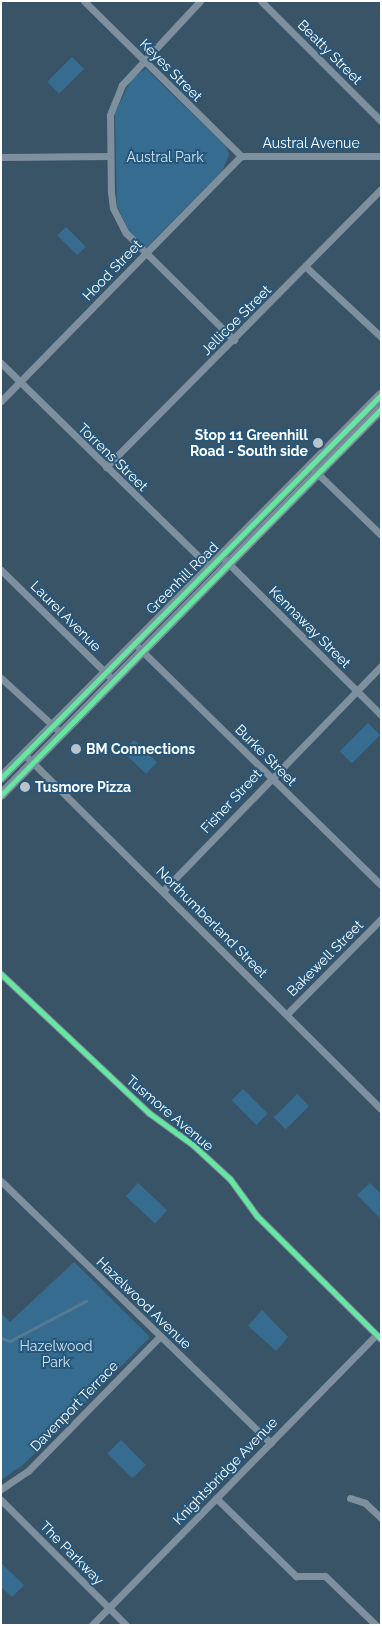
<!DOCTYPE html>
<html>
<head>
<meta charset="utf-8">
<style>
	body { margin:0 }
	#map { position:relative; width:382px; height:1626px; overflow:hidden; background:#3a5467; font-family:Raleway,sans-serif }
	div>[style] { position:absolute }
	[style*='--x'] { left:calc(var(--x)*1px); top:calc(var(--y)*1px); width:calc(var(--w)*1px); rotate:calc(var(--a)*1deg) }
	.green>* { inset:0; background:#376c91; transform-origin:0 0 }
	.stream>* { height:2.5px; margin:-1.25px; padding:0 1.25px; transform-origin:1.25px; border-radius:1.25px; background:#577a93 }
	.street>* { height:7px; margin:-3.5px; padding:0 3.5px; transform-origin:3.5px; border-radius:3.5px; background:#7e909e }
	.secondary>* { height:10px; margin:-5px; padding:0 5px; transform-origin:5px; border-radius:5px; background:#7a8d9a }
	.cycleway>* { height:5px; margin:-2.5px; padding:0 2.5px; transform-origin:2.5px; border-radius:2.5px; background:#66e7a1 }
	.dots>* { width:14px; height:14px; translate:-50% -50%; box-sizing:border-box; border:2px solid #26577b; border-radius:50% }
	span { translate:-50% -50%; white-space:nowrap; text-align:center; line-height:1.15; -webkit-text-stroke:4px #26577b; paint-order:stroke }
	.street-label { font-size:14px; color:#fff }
	.park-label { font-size:14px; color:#cde4f4 }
	.poi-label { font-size:14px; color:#fff; font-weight:700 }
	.right { translate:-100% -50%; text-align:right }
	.left { translate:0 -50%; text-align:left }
	.frame { position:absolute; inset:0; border:2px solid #fff; pointer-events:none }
</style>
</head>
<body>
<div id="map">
	<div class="green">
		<div style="left:72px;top:57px;width:17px;height:35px;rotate:45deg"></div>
		<div style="clip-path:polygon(146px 69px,226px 146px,229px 155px,222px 171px,146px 248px,130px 233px,117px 206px,115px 113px,132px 78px)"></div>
		<div style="left:66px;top:227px;width:28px;height:12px;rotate:45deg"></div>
		<div style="left:368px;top:723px;width:17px;height:40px;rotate:45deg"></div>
		<div style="left:134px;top:740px;width:32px;height:16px;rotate:44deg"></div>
		<div style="left:243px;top:1089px;width:35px;height:16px;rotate:45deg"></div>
		<div style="left:297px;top:1094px;width:17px;height:33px;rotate:45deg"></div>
		<div style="left:138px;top:1183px;width:40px;height:18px;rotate:43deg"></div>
		<div style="clip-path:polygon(370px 1183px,381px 1194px,381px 1219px,357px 1195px)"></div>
		<div style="clip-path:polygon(74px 1262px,150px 1337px,24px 1464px,1px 1480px,1px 1313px,10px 1322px)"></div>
		<div style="clip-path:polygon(262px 1310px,288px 1337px,276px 1351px,248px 1326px)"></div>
		<div style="left:121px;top:1440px;width:35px;height:19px;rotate:45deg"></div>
		<div style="clip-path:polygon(1px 1563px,24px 1585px,12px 1597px,1px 1587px)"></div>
	</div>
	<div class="stream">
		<div style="--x:1;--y:1338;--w:9;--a:18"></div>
		<div style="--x:10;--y:1341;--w:86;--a:-27.8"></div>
	</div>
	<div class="street">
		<div style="--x:84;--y:1;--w:221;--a:44.6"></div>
		<div style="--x:200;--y:1;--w:115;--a:132.9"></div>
		<div style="--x:122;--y:85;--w:32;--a:112"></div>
		<div style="--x:110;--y:115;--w:77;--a:89.3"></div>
		<div style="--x:111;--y:192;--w:16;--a:83"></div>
		<div style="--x:113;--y:208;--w:28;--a:63"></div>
		<div style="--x:126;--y:233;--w:152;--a:44.7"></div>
		<div style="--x:261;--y:1;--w:170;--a:45"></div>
		<div style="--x:241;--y:156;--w:140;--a:0"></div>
		<div style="--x:1;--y:157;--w:108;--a:-0.5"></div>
		<div style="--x:306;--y:267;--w:103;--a:43"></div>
		<div style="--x:1;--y:363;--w:291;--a:44.4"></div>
		<div style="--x:1;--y:401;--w:343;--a:-45.6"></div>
		<div style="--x:106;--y:467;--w:391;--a:-45.3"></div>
		<div style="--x:315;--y:471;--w:92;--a:44.1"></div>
		<div style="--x:221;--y:556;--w:226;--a:44.8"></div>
		<div style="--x:1;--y:570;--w:157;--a:44.5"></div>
		<div style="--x:139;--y:648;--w:339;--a:44.4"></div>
		<div style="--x:1;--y:678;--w:81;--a:42.5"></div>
		<div style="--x:24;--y:754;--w:503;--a:44.84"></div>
		<div style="--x:163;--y:891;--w:313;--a:-45.9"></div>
		<div style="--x:1;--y:974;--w:203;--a:43.2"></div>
		<div style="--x:149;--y:1113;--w:54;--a:36"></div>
		<div style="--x:193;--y:1145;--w:50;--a:42.6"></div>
		<div style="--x:230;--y:1179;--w:46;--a:53.9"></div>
		<div style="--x:257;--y:1216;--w:175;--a:44.8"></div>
		<div style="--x:287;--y:1014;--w:134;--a:-45.3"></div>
		<div style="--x:1;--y:1181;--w:376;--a:44.2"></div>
		<div style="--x:1;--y:1489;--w:32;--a:-34"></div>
		<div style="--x:28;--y:1471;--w:189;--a:-45.6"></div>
		<div style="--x:216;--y:1498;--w:112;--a:44.3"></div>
		<div style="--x:296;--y:1576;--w:29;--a:0"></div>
		<div style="--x:325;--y:1576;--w:71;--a:43.9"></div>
		<div style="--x:350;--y:1498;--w:16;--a:18"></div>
		<div style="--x:365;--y:1503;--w:22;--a:43"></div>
		<div style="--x:1;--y:1500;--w:177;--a:45"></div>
		<div style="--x:92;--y:1625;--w:406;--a:-45.6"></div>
	</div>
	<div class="secondary">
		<div style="--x:1;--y:778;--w:540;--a:-45.23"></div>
		<div style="--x:1;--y:795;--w:542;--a:-45.45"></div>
	</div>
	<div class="cycleway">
		<div style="--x:1;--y:778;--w:540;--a:-45.23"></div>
		<div style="--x:1;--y:795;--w:542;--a:-45.45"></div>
		<div style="--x:1;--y:974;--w:203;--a:43.2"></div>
		<div style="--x:149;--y:1113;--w:54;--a:36"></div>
		<div style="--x:193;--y:1145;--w:50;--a:42.6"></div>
		<div style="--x:230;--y:1179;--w:46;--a:53.9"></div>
		<div style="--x:257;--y:1216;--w:175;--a:44.8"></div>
	</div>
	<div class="dots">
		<div style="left:318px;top:443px;background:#bac3ca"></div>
		<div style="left:76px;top:749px;background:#bac3ca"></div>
		<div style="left:25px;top:787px;background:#bac3ca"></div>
	</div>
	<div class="street-label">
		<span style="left:330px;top:52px;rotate:45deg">Beatty Street</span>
		<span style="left:171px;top:70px;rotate:45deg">Keyes Street</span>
		<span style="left:311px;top:143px">Austral Avenue</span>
		<span style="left:112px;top:270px;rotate:-46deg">Hood Street</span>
		<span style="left:236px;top:320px;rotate:-45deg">Jellicoe Street</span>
		<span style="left:113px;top:457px;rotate:44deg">Torrens Street</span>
		<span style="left:182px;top:578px;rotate:-45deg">Greenhill Road</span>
		<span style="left:66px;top:616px;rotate:45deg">Laurel Avenue</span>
		<span style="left:310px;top:627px;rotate:45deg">Kennaway Street</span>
		<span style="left:266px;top:755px;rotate:45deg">Burke Street</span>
		<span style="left:231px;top:801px;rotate:-47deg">Fisher Street</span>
		<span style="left:212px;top:922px;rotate:45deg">Northumberland Street</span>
		<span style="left:325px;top:958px;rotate:-45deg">Bakewell Street</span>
		<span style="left:170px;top:1113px;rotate:40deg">Tusmore Avenue</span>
		<span style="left:144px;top:1303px;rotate:44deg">Hazelwood Avenue</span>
		<span style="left:74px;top:1406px;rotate:-46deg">Davenport Terrace</span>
		<span style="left:225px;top:1471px;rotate:-46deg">Knightsbridge Avenue</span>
		<span style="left:72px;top:1553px;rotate:45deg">The Parkway</span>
	</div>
	<div class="park-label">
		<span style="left:165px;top:157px">Austral Park</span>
		<span style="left:56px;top:1354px">Hazelwood<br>Park</span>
	</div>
	<div class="poi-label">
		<span class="right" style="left:308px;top:443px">Stop 11 Greenhill<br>Road - South side</span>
		<span class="left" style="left:86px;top:749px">BM Connections</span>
		<span class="left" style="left:35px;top:787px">Tusmore Pizza</span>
	</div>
	<div class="frame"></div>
</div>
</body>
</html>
